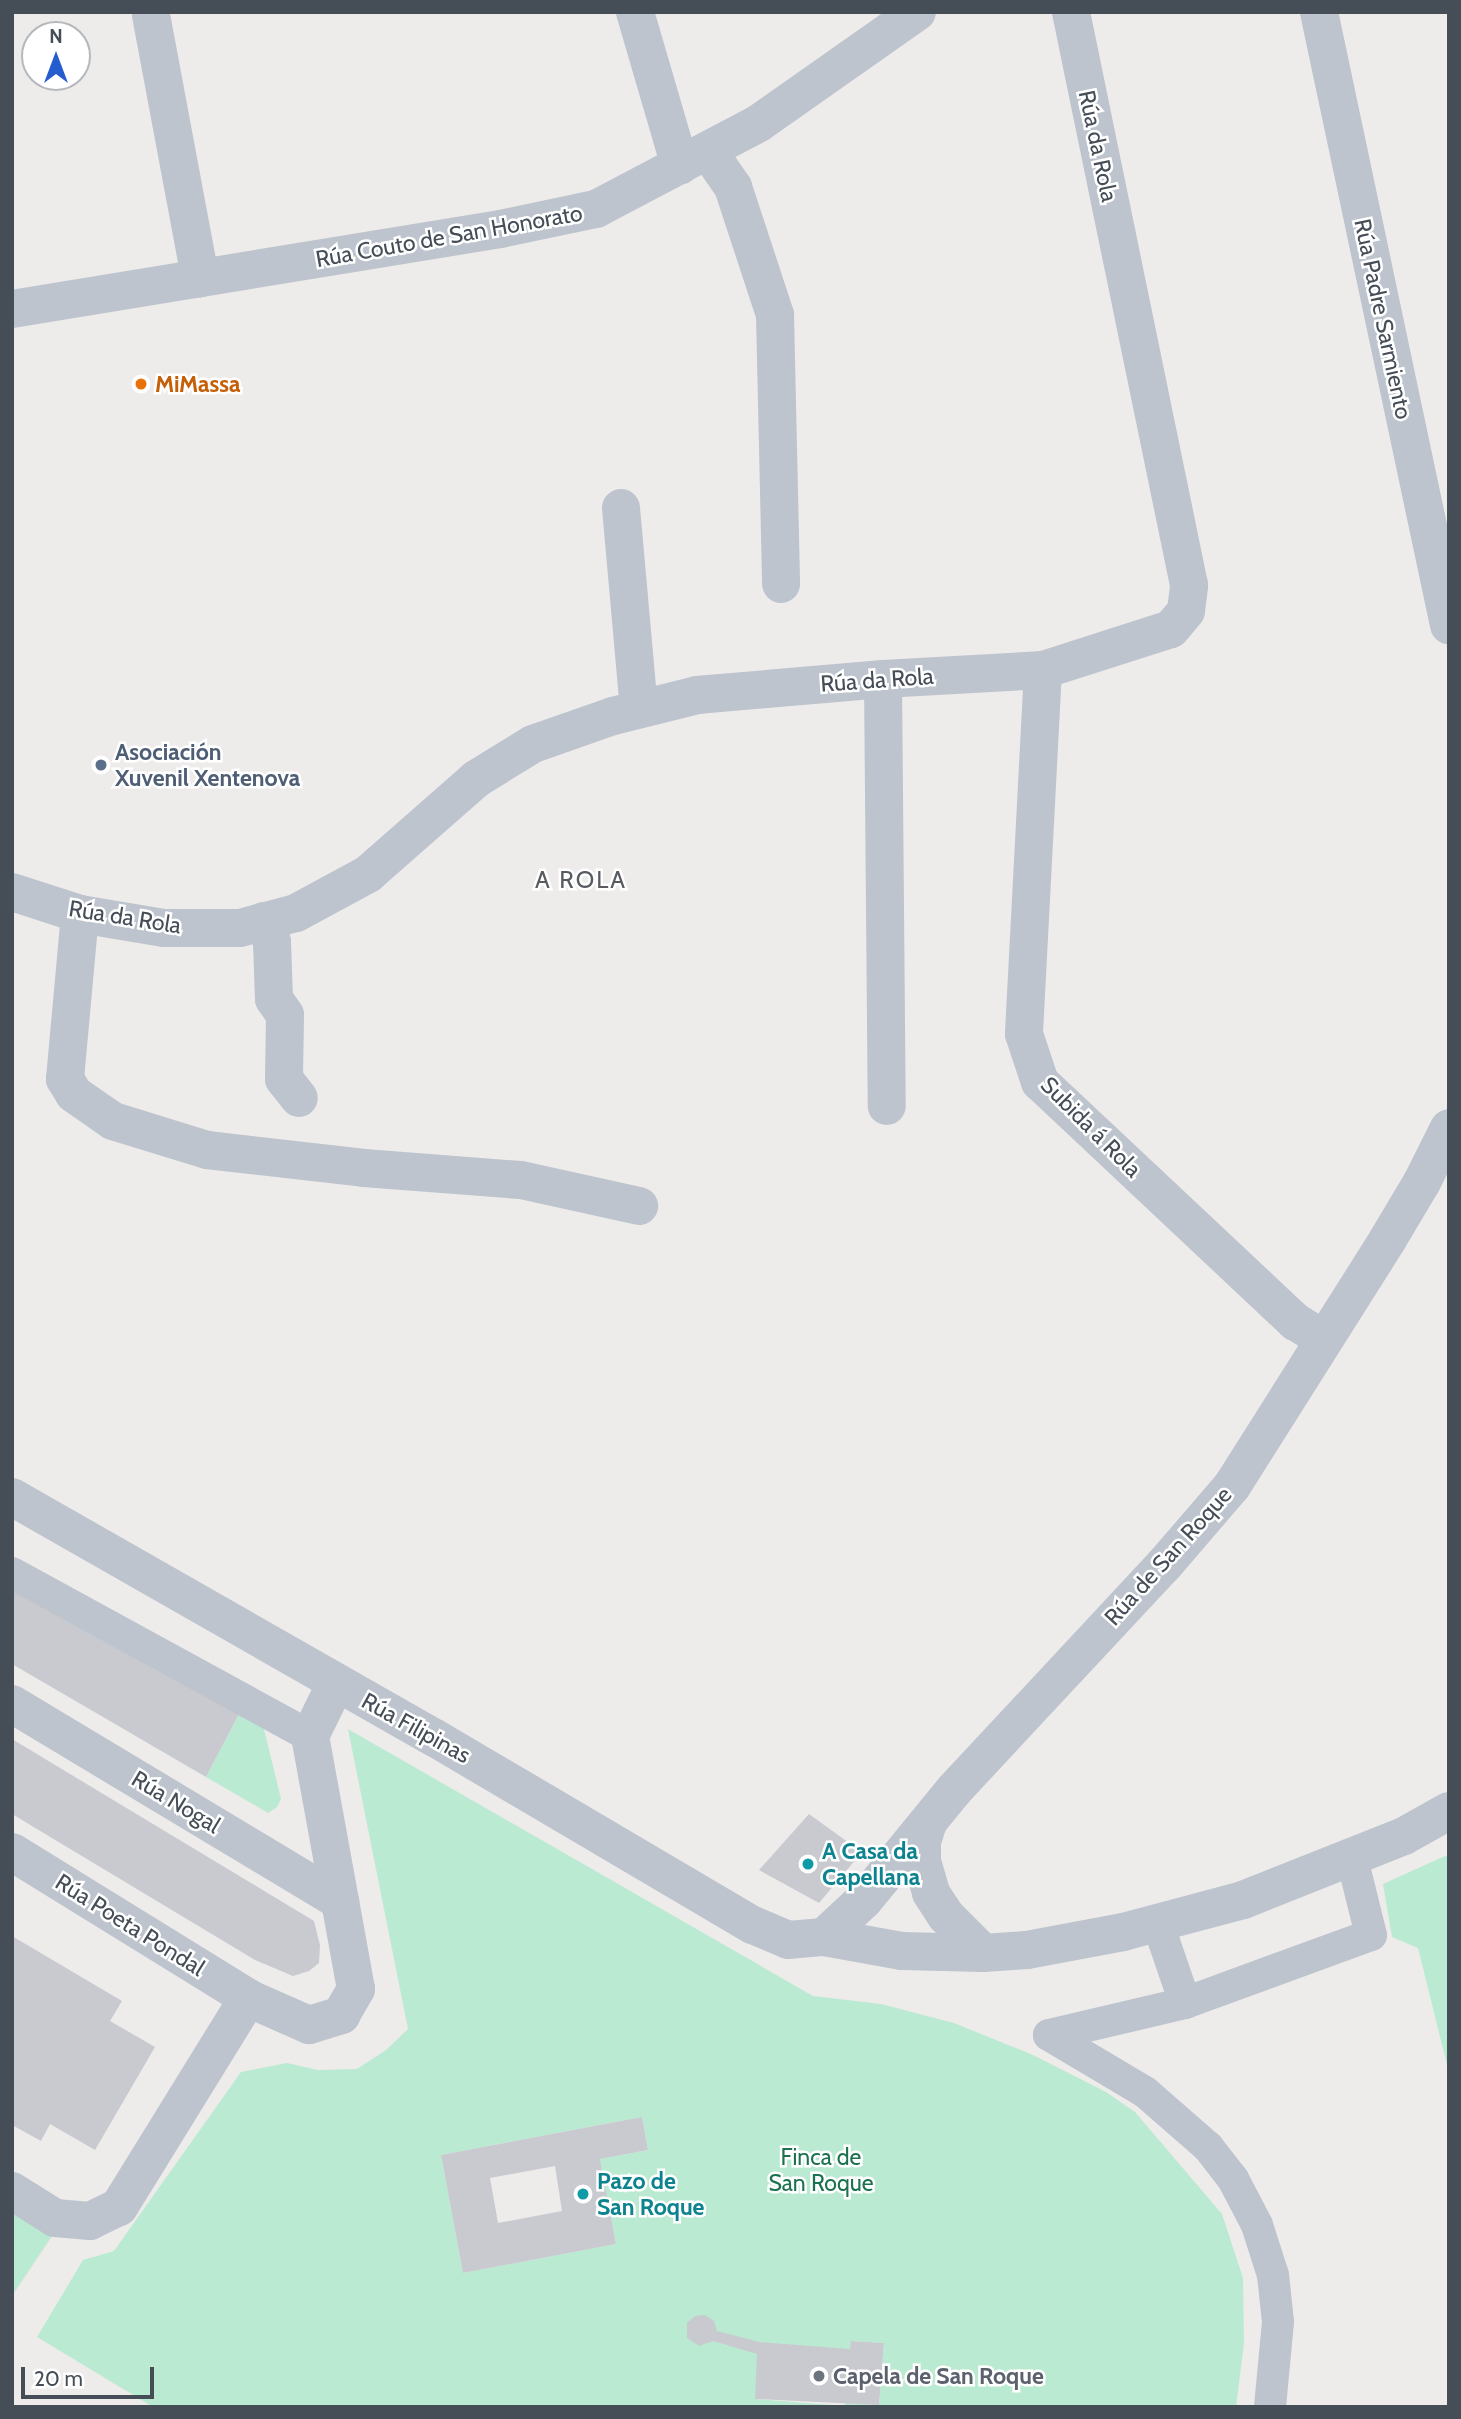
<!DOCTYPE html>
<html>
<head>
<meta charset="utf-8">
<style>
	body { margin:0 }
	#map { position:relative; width:1461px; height:2419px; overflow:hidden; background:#eeebeb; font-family:Cabin,sans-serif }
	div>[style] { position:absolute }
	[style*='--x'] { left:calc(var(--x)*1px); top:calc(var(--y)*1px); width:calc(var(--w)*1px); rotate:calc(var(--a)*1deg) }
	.green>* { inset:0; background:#bbead2 }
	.building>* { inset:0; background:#c8cad0 }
	.pedestrian>* { height:32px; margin:-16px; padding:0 16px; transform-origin:16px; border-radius:16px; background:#bdc4cd }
	.minor>* { height:38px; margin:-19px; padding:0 19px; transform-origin:19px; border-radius:19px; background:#bdc4cd }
	.dots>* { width:19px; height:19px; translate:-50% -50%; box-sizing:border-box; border:4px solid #fff; border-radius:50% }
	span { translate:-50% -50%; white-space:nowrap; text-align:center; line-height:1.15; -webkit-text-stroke:5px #fff; paint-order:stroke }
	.street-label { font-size:23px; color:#454d57 }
	.food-label { font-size:23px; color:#c56008; font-weight:700 }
	.left { translate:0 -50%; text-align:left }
	.service-label { font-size:23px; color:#4e5e75; font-weight:700 }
	.culture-label { font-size:23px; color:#0d838f; font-weight:700 }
	.park-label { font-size:23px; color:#1c7250 }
	.worship-label { font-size:23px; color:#5b616d; font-weight:700 }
	.neighbourhood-label { font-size:24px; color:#585b60; letter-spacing:2px }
	.frame { position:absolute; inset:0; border:14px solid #454d57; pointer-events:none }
	.north { position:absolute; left:21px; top:21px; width:70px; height:70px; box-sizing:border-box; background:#fff; border:2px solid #b5b8bc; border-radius:50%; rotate:0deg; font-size:19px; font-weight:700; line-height:28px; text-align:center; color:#454d57 }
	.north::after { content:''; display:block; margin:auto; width:24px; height:32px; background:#255dcf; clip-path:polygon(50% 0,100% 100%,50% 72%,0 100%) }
	.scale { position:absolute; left:21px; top:2367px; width:133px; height:32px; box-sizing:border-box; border:4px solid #454d57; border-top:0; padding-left:9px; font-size:21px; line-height:24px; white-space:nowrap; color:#454d57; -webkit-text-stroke:5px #fff; paint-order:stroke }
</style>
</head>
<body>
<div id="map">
	<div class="green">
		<div style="clip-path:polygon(240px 1712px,263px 1725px,281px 1799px,277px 1807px,268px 1813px,206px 1777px)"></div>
		<div style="clip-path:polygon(evenodd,348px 1729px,813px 1996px,881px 2004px,954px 2023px,1033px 2055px,1106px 2092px,1135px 2112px,1222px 2214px,1243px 2278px,1244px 2343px,1236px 2407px,153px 2407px,37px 2337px,83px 2260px,114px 2251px,241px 2072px,287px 2063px,318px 2070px,357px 2069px,386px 2050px,408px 2029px,348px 1729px,642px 2117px,648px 2150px,600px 2159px,616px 2244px,463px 2273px,441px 2155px,642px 2117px,348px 1729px,852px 2341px,884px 2343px,879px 2405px,845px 2403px,845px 2406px,755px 2399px,850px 2349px,852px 2341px)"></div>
		<div style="clip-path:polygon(1445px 1856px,1449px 1857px,1449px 2073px,1418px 1948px,1392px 1937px,1383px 1884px)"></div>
		<div style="clip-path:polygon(12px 2212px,52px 2236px,12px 2296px)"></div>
	</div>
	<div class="building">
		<div style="clip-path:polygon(12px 1585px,240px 1712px,206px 1777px,12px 1664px)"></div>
		<div style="clip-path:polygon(12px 1739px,314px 1921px,320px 1945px,319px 1963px,309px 1971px,293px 1976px,255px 1960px,12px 1814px)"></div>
		<div style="clip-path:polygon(809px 1814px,856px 1848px,857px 1858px,819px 1903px,759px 1870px)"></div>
		<div style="clip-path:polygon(12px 1936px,122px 2001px,110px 2021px,155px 2047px,95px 2150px,50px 2124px,41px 2141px,12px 2125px)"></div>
		<div style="clip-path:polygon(evenodd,642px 2117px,648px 2150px,600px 2159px,616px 2244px,463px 2273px,441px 2155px,642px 2117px,555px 2166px,562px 2211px,498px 2223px,490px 2178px,555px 2166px)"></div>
		<div style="clip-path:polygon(705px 2315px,714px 2321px,717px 2331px,759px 2342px,850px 2349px,851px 2341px,884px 2343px,879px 2405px,755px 2399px,757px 2354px,713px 2341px,699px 2346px,687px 2338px,687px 2323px,695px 2316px)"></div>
	</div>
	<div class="pedestrian">
		<div style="--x:12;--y:1573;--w:340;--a:28.7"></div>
		<div style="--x:1158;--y:1924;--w:83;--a:71.1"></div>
		<div style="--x:1049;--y:2035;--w:112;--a:30.7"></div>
		<div style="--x:1145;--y:2092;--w:84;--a:41.1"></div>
		<div style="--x:1208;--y:2147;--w:41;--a:52"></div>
		<div style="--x:1233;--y:2179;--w:52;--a:62.4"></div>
		<div style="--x:1257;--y:2225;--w:52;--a:72.3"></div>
		<div style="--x:1273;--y:2275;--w:47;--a:83.9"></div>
		<div style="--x:1278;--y:2322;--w:85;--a:95.4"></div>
		<div style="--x:1049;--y:2035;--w:140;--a:-13.2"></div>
		<div style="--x:1185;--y:2003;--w:198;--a:-20.1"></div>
		<div style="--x:1371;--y:1935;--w:79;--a:-103.9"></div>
	</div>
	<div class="minor">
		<div style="--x:635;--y:12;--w:160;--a:73.7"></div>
		<div style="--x:1319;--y:12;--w:627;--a:78.03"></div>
		<div style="--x:151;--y:15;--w:268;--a:79.4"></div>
		<div style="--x:708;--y:151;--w:44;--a:55.2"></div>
		<div style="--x:733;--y:187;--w:135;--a:71.8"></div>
		<div style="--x:775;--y:315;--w:269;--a:88.7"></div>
		<div style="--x:12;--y:309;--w:495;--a:-9.3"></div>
		<div style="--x:500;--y:229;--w:98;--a:-11.8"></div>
		<div style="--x:596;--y:209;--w:184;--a:-27.8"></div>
		<div style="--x:759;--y:123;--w:193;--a:-35.1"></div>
		<div style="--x:621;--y:508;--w:202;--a:84.9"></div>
		<div style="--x:1043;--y:670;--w:364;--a:93"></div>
		<div style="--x:1024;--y:1034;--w:51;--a:71.6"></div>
		<div style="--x:1040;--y:1082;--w:351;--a:43.2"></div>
		<div style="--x:1296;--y:1322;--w:32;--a:32"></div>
		<div style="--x:883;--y:679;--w:427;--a:89.5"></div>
		<div style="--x:12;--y:892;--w:71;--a:17.9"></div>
		<div style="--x:80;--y:914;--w:85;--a:9.5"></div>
		<div style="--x:164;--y:928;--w:76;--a:0"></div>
		<div style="--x:240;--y:928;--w:58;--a:-15"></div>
		<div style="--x:296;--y:913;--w:82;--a:-28.4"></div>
		<div style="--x:368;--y:874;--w:144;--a:-41.3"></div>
		<div style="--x:476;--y:779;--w:67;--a:-31.6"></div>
		<div style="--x:533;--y:744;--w:85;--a:-19.3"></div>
		<div style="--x:613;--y:716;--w:87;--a:-14"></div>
		<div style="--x:697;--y:695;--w:187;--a:-4.9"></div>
		<div style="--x:883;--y:679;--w:160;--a:-3.2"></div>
		<div style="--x:1043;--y:670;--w:134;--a:-17.8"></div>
		<div style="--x:1171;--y:629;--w:23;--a:-50"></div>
		<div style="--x:1186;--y:611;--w:26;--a:-83"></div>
		<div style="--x:1189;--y:585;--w:585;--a:-101.64"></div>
		<div style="--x:80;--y:914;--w:166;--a:95.2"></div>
		<div style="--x:65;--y:1079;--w:17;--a:59"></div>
		<div style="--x:74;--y:1094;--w:47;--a:34.7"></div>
		<div style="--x:113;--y:1121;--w:98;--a:17.1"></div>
		<div style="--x:207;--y:1150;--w:158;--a:6.5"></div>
		<div style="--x:364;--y:1168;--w:157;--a:4.4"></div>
		<div style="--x:521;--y:1180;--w:121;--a:12.4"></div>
		<div style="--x:264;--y:921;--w:22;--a:69"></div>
		<div style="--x:272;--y:942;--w:57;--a:88"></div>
		<div style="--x:274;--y:999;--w:19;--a:55"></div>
		<div style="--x:285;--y:1015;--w:64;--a:90.9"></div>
		<div style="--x:284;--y:1079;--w:24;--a:52"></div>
		<div style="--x:12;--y:1497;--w:487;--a:29.7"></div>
		<div style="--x:435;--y:1738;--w:369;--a:30.5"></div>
		<div style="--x:753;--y:1925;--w:38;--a:23"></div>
		<div style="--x:788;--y:1940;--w:36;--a:-5"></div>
		<div style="--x:824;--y:1937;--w:79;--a:10.2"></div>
		<div style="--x:902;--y:1951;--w:81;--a:1.4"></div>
		<div style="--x:983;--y:1953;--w:44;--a:-3.9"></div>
		<div style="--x:1027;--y:1950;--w:98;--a:-10.6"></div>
		<div style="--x:1123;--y:1932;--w:124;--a:-14.9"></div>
		<div style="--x:1243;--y:1900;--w:173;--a:-21.7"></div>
		<div style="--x:1404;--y:1836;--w:51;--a:-29.1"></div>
		<div style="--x:12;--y:1704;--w:383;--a:31"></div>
		<div style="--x:928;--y:1823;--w:19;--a:108"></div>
		<div style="--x:922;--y:1841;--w:20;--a:90"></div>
		<div style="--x:922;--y:1861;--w:33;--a:74"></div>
		<div style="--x:931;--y:1893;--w:27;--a:57"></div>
		<div style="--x:946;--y:1916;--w:52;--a:45"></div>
		<div style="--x:12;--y:1852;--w:278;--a:31.7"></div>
		<div style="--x:248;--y:1998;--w:67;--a:23.9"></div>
		<div style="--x:309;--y:2025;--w:34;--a:-17"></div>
		<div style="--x:341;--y:2015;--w:30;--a:-60"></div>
		<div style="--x:356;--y:1989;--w:257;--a:-100.3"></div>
		<div style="--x:310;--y:1736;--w:59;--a:-63.9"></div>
		<div style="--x:824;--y:1937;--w:54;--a:-42.8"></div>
		<div style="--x:864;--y:1900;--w:142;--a:-50.7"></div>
		<div style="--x:954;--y:1790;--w:308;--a:-47"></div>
		<div style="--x:1164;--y:1565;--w:104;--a:-49.3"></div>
		<div style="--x:1232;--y:1486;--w:292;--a:-57.7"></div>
		<div style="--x:1388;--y:1239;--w:66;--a:-59.2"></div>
		<div style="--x:1422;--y:1182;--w:60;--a:-63.4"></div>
		<div style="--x:12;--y:2191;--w:51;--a:32.1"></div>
		<div style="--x:55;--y:2218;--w:35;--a:5"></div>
		<div style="--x:90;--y:2221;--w:32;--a:-26"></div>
		<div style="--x:119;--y:2207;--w:246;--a:-58.3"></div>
	</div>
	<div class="dots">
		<div style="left:141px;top:384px;background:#e8710a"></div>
		<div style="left:101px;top:765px;background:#5c6f8a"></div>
		<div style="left:808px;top:1864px;background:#0f9aa8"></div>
		<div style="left:583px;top:2194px;background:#0f9aa8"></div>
		<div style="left:819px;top:2376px;background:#6b7280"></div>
	</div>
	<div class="street-label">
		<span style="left:1098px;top:146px;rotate:78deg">Rúa da Rola</span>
		<span style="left:449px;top:236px;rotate:-10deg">Rúa Couto de San Honorato</span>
		<span style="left:1383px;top:319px;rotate:78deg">Rúa Padre Sarmiento</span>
		<span style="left:877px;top:680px;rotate:-4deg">Rúa da Rola</span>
		<span style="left:125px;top:917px;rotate:9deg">Rúa da Rola</span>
		<span style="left:1091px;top:1127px;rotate:45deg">Subida á Rola</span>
		<span style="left:1168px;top:1556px;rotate:-48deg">Rúa de San Roque</span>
		<span style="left:416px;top:1728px;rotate:29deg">Rúa Filipinas</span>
		<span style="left:176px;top:1802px;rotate:31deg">Rúa Nogal</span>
		<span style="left:130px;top:1925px;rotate:32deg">Rúa Poeta Pondal</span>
	</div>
	<div class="food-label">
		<span class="left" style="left:155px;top:384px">MiMassa</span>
	</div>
	<div class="service-label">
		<span class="left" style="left:115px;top:765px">Asociación<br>Xuvenil Xentenova</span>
	</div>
	<div class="culture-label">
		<span class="left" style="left:822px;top:1864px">A Casa da<br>Capellana</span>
		<span class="left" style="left:597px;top:2194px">Pazo de<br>San Roque</span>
	</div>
	<div class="park-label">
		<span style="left:821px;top:2170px">Finca de<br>San Roque</span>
	</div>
	<div class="worship-label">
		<span class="left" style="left:833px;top:2376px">Capela de San Roque</span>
	</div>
	<div class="neighbourhood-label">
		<span style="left:581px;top:880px">A ROLA</span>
	</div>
	<div class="frame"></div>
	<div class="north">N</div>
	<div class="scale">20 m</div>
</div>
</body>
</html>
